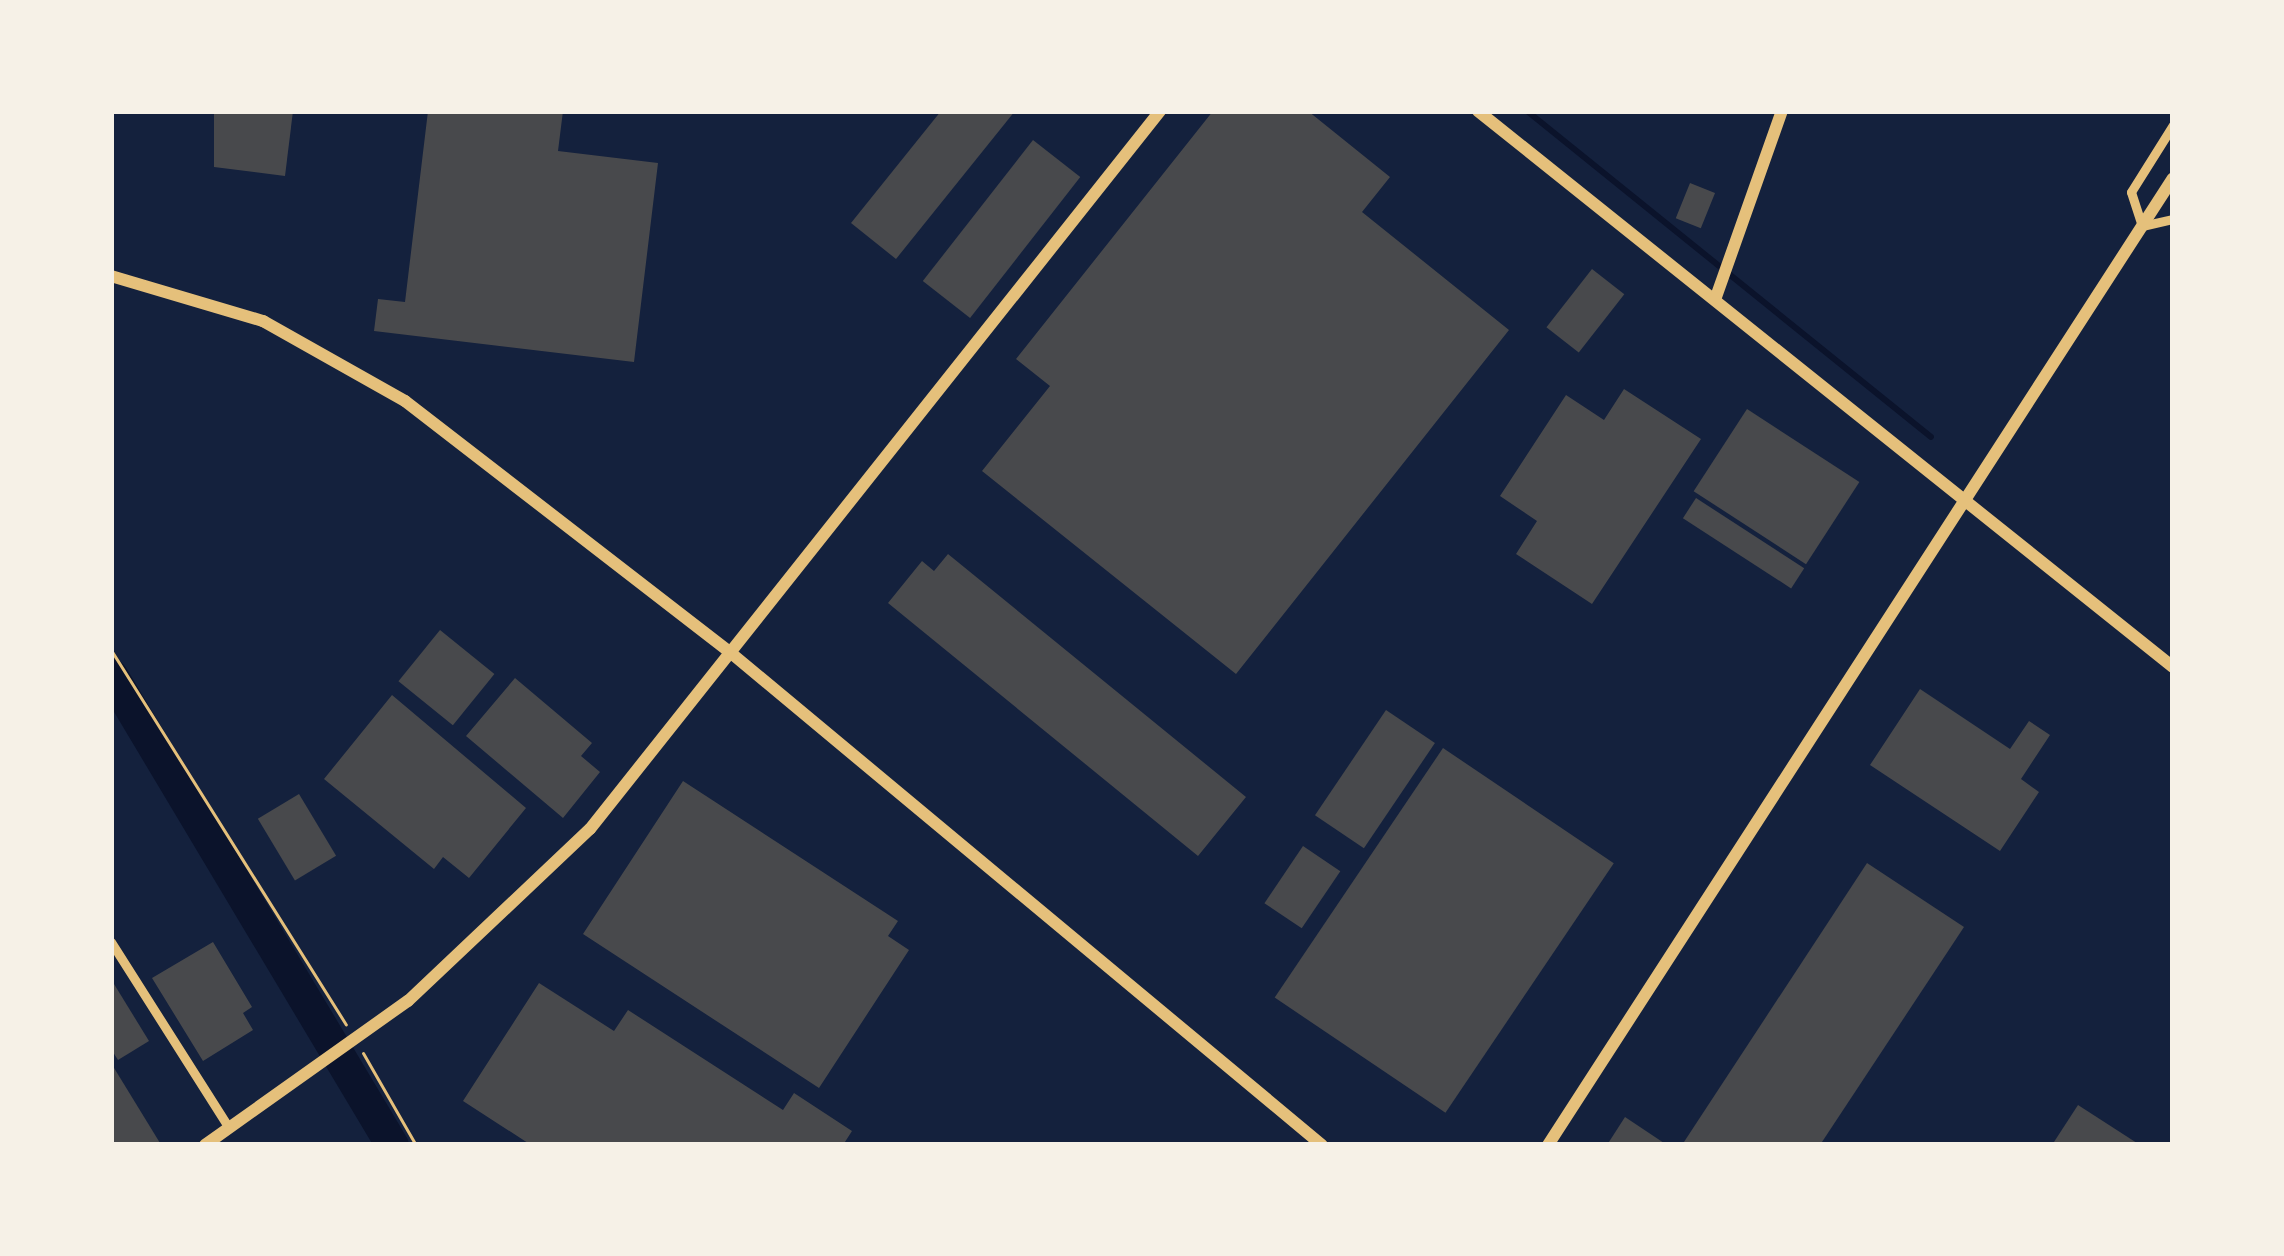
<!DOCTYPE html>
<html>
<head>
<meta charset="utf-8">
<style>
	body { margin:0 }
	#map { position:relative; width:2284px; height:1256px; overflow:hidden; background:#14213d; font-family:Lato,sans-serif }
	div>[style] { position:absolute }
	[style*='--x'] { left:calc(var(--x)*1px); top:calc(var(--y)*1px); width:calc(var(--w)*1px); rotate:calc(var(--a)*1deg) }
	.stream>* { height:6px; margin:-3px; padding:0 3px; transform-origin:3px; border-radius:3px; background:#0b132b }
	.river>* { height:33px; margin:-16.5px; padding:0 16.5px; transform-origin:16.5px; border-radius:16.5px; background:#0b132b }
	.building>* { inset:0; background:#48494c; transform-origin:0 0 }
	.path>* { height:3px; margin:-1.5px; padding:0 1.5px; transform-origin:1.5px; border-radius:1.5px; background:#e5c07b }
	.minor>* { height:9px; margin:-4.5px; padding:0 4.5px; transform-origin:4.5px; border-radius:4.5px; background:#e5c07b }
	.tertiary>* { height:12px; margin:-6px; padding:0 6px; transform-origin:6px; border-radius:6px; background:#e5c07b }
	span { translate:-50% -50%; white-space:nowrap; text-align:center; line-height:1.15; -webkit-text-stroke:10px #f6f1e7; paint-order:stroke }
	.frame { position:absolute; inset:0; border:114px solid #f6f1e7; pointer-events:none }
</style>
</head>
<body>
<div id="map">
	<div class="stream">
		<div style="--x:1527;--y:111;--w:519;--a:38.9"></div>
	</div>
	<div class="river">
		<div style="--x:111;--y:675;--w:548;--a:59.13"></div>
	</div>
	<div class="building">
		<div style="clip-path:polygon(214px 111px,293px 111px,285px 176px,214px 167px)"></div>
		<div style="clip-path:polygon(428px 111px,563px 111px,558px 151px,658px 163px,634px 362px,374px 331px,378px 299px,405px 302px)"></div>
		<div style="clip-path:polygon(941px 111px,1015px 111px,896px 259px,851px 223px)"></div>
		<div style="clip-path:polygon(1213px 111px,1308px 111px,1390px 177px,1362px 212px,1509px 330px,1236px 674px,982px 471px,1050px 386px,1016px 359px)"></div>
		<div style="left:1033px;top:140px;width:60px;height:179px;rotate:38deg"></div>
		<div style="left:1690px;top:183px;width:27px;height:38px;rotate:22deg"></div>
		<div style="left:1592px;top:269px;width:41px;height:74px;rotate:38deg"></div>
		<div style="clip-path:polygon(1624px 389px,1701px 439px,1592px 604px,1516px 554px,1537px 521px,1500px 496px,1566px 395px,1604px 420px)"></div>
		<div style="left:1747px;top:409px;width:134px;height:98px;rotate:33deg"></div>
		<div style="left:1696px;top:498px;width:129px;height:24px;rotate:33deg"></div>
		<div style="clip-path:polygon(948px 554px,1246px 797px,1198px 856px,888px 603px,922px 561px,934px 571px)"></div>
		<div style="left:440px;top:630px;width:70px;height:66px;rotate:39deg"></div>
		<div style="clip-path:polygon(515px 678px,592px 743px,581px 756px,600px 772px,563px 818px,466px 736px)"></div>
		<div style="clip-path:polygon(1920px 689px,2010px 749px,2029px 721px,2050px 735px,2021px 779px,2039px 792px,2000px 851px,1870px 765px)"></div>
		<div style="clip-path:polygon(392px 695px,526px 808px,469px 878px,443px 857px,434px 869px,324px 779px)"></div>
		<div style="left:1386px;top:710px;width:59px;height:127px;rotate:34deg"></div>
		<div style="left:1443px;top:748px;width:206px;height:301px;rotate:34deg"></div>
		<div style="clip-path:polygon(683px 781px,898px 921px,888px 936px,909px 950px,819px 1088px,583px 934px)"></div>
		<div style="left:299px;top:794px;width:72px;height:48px;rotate:59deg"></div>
		<div style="left:1303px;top:846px;width:45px;height:69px;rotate:34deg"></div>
		<div style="clip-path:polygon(1867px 863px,1964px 927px,1820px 1145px,1682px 1145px)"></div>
		<div style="clip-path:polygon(213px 942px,252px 1007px,243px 1013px,253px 1030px,203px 1061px,152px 978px)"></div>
		<div style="clip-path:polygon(539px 983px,614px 1031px,628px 1010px,783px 1110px,794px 1093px,852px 1131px,843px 1145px,531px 1145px,463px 1101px)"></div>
		<div style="clip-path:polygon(114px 984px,149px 1041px,118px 1060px,111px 1049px)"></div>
		<div style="clip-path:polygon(111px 1063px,160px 1143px,158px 1145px,111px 1145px)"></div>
		<div style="clip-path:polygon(2078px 1105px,2140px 1145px,2052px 1145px)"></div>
		<div style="clip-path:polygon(1625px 1117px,1667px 1145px,1607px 1145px)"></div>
	</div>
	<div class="path">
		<div style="--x:111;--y:650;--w:442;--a:57.9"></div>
		<div style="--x:363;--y:1053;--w:106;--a:60.1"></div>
	</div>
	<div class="minor">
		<div style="--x:2173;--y:125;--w:79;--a:122.1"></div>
		<div style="--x:2131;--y:192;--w:36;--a:72"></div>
		<div style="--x:2142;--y:226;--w:32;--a:-13"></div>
		<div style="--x:111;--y:942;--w:220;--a:57.6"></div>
	</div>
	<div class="tertiary">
		<div style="--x:1478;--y:111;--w:890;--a:38.66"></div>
		<div style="--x:111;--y:276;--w:159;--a:16.5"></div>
		<div style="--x:263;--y:321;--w:163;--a:29.4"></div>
		<div style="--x:405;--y:401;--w:412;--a:37.7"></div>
		<div style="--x:731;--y:653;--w:769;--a:39.78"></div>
		<div style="--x:1716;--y:297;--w:197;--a:-70.5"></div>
		<div style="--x:205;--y:1145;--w:249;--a:-35.4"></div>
		<div style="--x:408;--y:1001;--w:250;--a:-43.4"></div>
		<div style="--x:590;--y:829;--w:917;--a:-51.55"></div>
		<div style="--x:1548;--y:1145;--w:1151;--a:-57.12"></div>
	</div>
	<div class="frame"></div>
</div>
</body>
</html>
